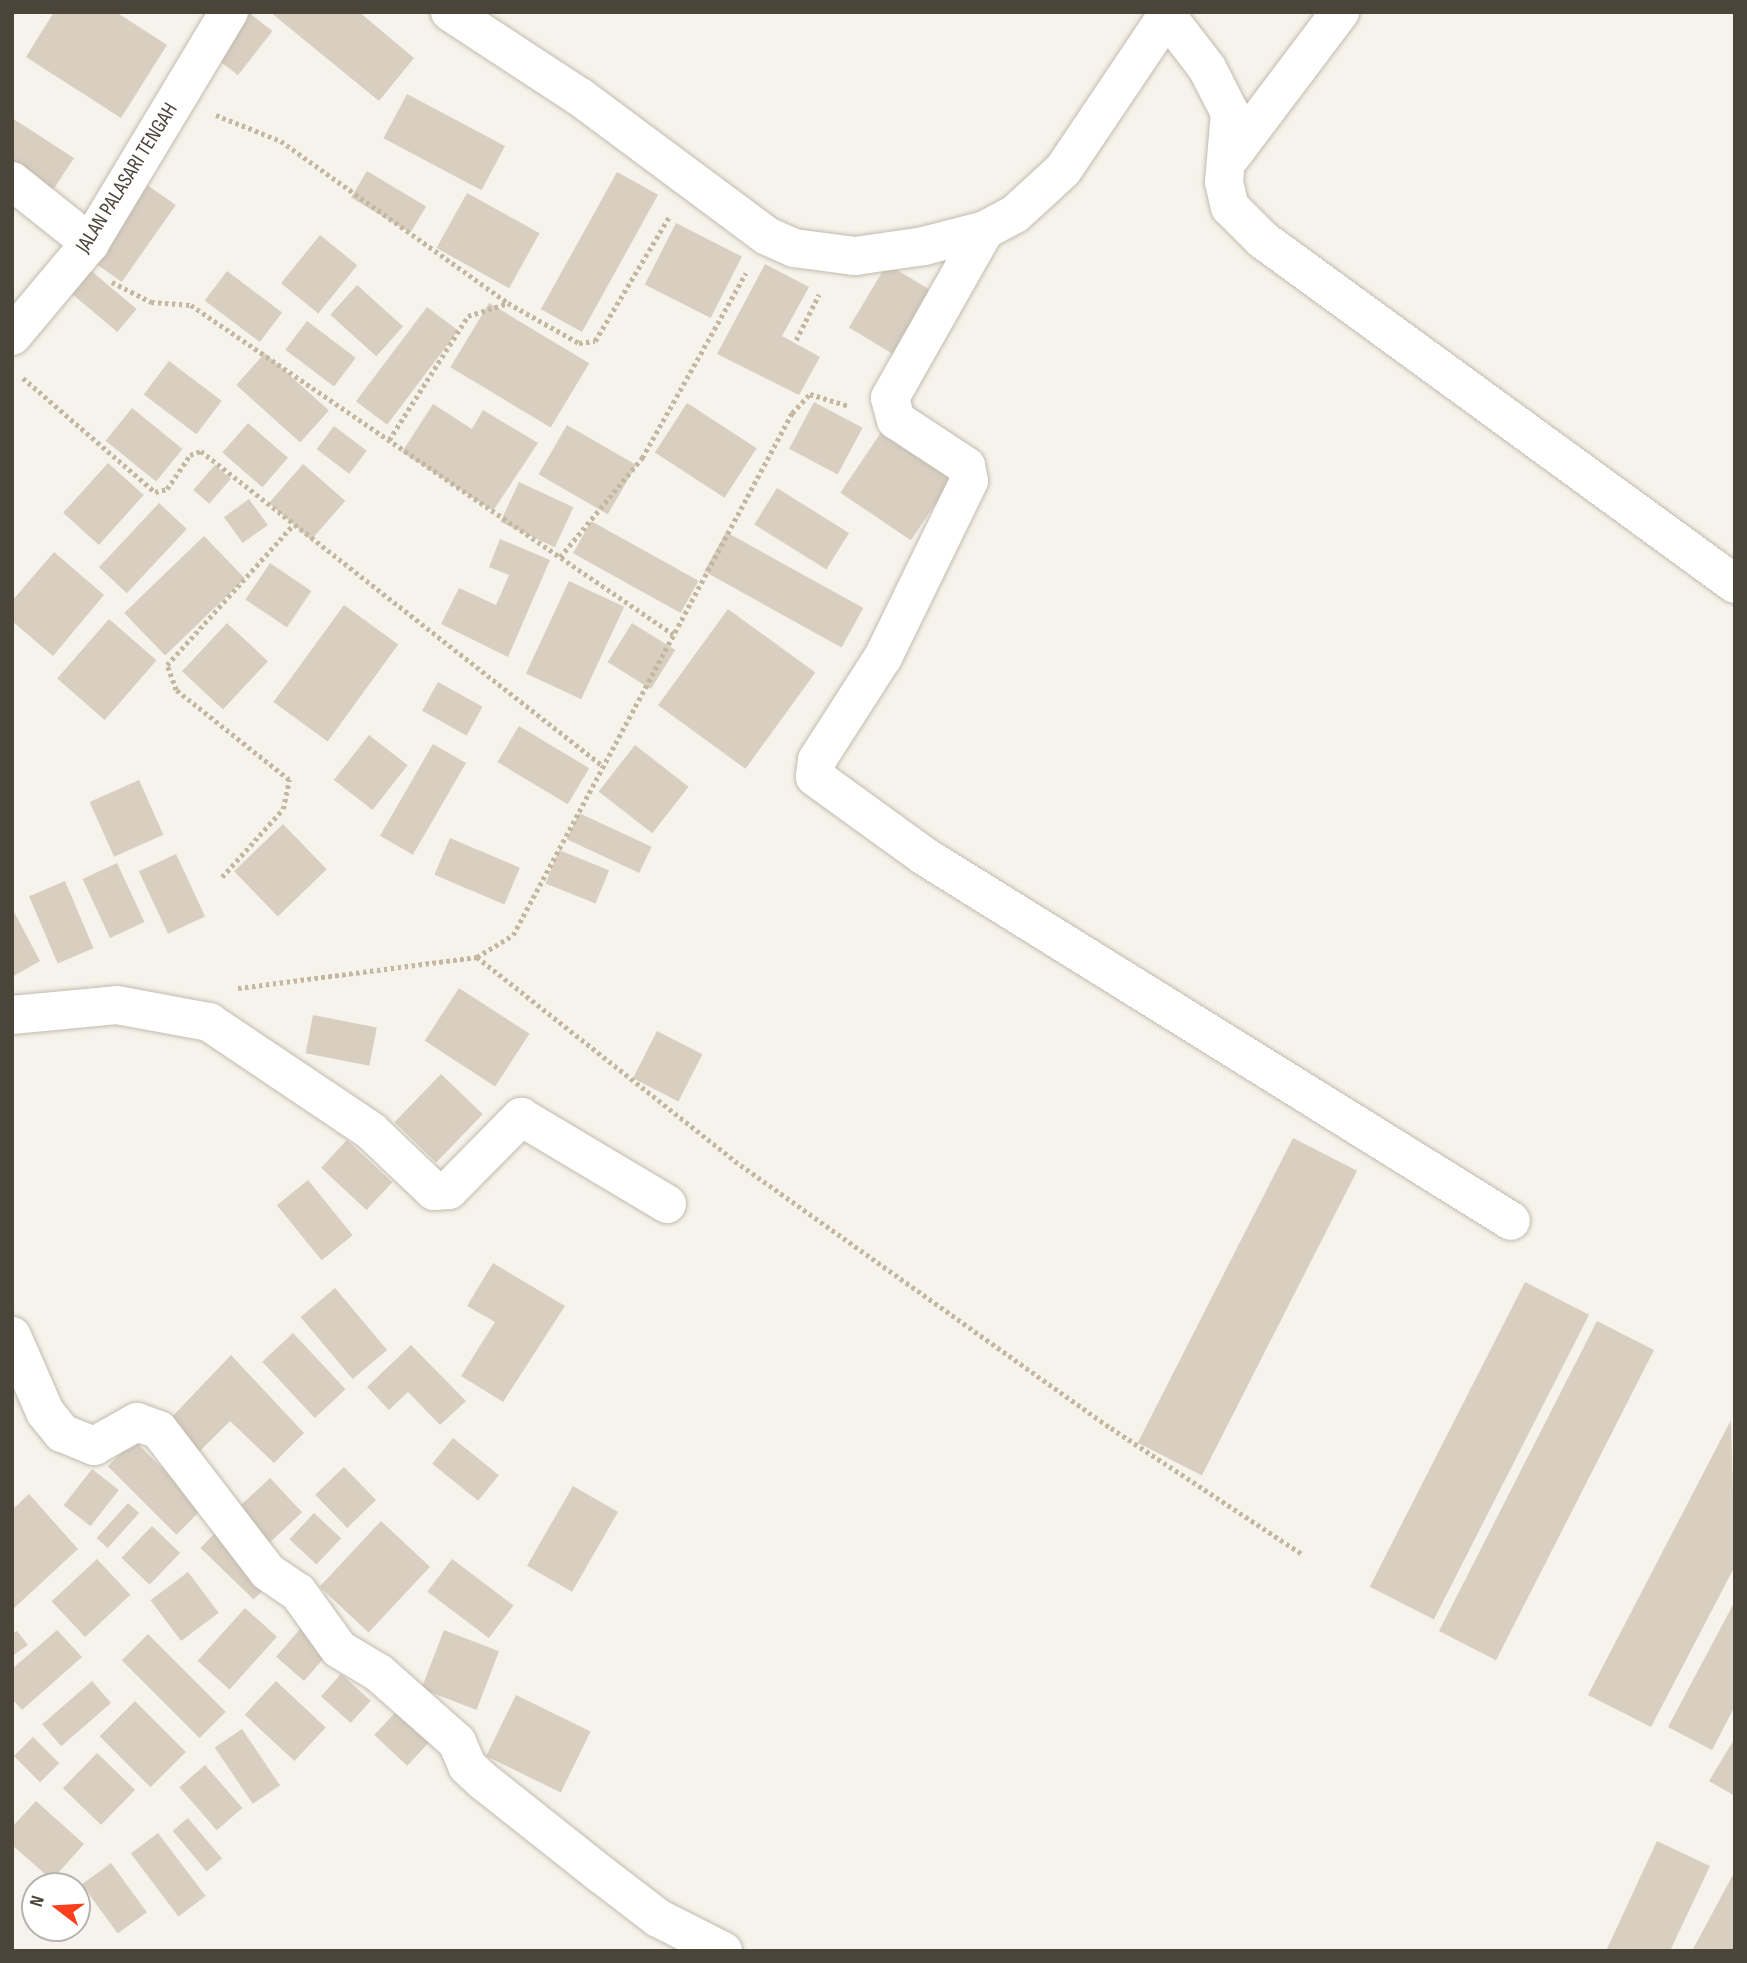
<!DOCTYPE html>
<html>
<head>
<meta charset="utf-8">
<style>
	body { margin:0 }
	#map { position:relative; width:1747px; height:1963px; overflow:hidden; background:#f6f3ec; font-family:"Sofia Sans Condensed",sans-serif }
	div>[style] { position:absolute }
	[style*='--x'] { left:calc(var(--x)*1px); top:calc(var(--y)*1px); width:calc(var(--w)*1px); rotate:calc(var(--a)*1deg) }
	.building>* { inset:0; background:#d8cfc1; transform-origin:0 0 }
	.path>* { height:4.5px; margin-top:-2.25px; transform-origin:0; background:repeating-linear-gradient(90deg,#c4b79f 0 3.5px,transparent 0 7px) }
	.roads { filter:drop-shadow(0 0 2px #c2bbae) drop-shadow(0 0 2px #c2bbae) }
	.minor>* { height:38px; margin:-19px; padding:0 19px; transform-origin:19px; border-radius:19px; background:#fff }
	span { translate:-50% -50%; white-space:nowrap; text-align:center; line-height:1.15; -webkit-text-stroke:5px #fff; paint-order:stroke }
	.street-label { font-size:21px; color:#4b4439 }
	.frame { position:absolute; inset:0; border:14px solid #4b4439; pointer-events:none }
	.north { position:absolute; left:21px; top:1872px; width:70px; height:70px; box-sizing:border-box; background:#fff; border:2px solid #b7b4b0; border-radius:50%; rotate:287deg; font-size:19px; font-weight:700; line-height:28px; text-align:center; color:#4b4439 }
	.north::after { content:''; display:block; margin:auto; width:24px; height:32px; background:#fc3f1d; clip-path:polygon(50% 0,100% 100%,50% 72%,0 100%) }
</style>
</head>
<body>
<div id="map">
	<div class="building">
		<div style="clip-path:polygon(54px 12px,116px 12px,167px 45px,121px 118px,26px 57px)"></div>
		<div style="left:248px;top:12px;width:31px;height:56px;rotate:38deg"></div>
		<div style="clip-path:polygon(270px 12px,359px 12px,414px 58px,379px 101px)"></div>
		<div style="left:407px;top:94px;width:111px;height:50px;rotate:28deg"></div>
		<div style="clip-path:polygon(12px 118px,74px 158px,45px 202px,12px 180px)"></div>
		<div style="left:367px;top:171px;width:69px;height:31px;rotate:31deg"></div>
		<div style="left:617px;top:172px;width:47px;height:157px;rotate:29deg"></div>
		<div style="left:143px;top:182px;width:40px;height:94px;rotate:35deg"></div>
		<div style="left:467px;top:193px;width:83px;height:63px;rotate:29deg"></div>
		<div style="left:676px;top:223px;width:74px;height:69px;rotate:27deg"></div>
		<div style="left:320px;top:235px;width:48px;height:62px;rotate:39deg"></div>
		<div style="left:83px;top:264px;width:70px;height:30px;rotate:40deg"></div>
		<div style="clip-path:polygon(765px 264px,809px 287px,782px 336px,820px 357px,799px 395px,717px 354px)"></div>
		<div style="left:887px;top:264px;width:65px;height:74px;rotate:31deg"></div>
		<div style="left:227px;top:271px;width:69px;height:37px;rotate:37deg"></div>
		<div style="left:357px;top:285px;width:62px;height:40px;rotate:42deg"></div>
		<div style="left:489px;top:303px;width:117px;height:75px;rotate:31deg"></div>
		<div style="left:427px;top:307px;width:39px;height:118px;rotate:37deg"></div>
		<div style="left:307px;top:321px;width:61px;height:36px;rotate:37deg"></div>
		<div style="left:265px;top:353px;width:86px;height:43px;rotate:42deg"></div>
		<div style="left:169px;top:361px;width:66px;height:42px;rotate:37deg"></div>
		<div style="left:814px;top:402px;width:55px;height:53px;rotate:28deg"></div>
		<div style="left:687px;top:403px;width:83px;height:59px;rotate:33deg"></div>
		<div style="clip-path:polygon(433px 404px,472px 429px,483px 410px,538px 443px,493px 511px,402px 452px)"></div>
		<div style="left:132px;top:408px;width:65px;height:42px;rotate:39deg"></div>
		<div style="left:248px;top:423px;width:53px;height:39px;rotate:41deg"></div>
		<div style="left:567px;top:425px;width:80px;height:57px;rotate:30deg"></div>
		<div style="left:334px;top:426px;width:41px;height:29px;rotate:37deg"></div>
		<div style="left:884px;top:428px;width:85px;height:78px;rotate:34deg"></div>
		<div style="left:108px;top:463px;width:48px;height:67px;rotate:42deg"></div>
		<div style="left:303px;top:464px;width:56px;height:52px;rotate:41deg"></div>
		<div style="left:215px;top:465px;width:21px;height:33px;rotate:41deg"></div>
		<div style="left:519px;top:482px;width:60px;height:44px;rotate:25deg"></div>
		<div style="left:777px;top:488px;width:85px;height:43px;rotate:32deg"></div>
		<div style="left:249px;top:499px;width:32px;height:31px;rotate:54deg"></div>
		<div style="left:159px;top:503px;width:38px;height:88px;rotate:43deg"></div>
		<div style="left:591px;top:521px;width:123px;height:37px;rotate:29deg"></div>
		<div style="left:726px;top:532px;width:157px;height:45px;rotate:29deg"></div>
		<div style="left:204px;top:536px;width:59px;height:111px;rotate:46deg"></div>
		<div style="clip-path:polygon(500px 539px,550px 560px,508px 657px,441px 624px,459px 588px,496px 605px,509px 575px,489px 567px)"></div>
		<div style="clip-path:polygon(54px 552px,104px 595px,53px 656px,12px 621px,12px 601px)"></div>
		<div style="left:270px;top:563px;width:50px;height:44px;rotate:34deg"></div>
		<div style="left:569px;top:581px;width:61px;height:102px;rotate:25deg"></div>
		<div style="left:344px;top:605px;width:67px;height:120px;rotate:36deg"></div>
		<div style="left:728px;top:609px;width:108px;height:119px;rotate:36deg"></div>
		<div style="left:109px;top:619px;width:63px;height:79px;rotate:41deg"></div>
		<div style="left:227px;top:623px;width:56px;height:66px;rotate:43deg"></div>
		<div style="left:632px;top:623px;width:51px;height:46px;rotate:32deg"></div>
		<div style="left:438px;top:682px;width:51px;height:33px;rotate:29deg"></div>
		<div style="left:519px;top:726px;width:82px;height:42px;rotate:31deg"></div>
		<div style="left:369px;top:735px;width:49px;height:57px;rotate:38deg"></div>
		<div style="left:433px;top:744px;width:38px;height:106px;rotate:30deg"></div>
		<div style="left:635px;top:745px;width:68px;height:59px;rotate:38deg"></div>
		<div style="left:139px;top:780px;width:60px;height:54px;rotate:66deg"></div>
		<div style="left:579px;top:813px;width:80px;height:29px;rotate:25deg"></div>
		<div style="left:283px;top:824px;width:63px;height:68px;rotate:46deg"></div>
		<div style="left:450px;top:838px;width:76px;height:40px;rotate:23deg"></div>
		<div style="left:559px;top:850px;width:54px;height:36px;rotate:22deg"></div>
		<div style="left:176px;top:854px;width:69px;height:41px;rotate:65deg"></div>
		<div style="left:117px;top:863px;width:65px;height:38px;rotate:65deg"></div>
		<div style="left:65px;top:881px;width:73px;height:39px;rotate:67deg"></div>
		<div style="clip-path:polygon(12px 908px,40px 961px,12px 977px)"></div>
		<div style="left:459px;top:988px;width:84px;height:63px;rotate:33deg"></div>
		<div style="left:313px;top:1015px;width:65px;height:39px;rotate:11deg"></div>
		<div style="left:657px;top:1031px;width:51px;height:53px;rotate:27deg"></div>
		<div style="left:441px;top:1074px;width:58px;height:67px;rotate:44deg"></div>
		<div style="left:1293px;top:1138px;width:72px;height:342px;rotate:27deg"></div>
		<div style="left:347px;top:1140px;width:62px;height:38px;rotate:43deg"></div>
		<div style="left:308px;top:1180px;width:71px;height:40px;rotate:51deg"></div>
		<div style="clip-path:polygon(493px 1263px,565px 1306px,503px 1402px,461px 1376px,495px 1322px,467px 1306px)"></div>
		<div style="left:1525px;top:1282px;width:72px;height:342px;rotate:27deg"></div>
		<div style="left:335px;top:1288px;width:81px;height:45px;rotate:50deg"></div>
		<div style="left:1597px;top:1321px;width:64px;height:348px;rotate:27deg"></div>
		<div style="left:293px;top:1333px;width:77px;height:42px;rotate:47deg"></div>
		<div style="clip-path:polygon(411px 1345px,466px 1401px,440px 1425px,408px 1392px,389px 1410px,367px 1387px)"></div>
		<div style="clip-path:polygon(231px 1355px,304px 1433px,274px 1463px,230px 1421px,199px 1452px,168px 1421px)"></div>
		<div style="clip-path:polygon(1731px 1420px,1735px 1566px,1651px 1727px,1588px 1695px)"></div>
		<div style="left:453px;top:1438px;width:59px;height:33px;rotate:39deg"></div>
		<div style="left:134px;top:1440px;width:97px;height:37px;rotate:45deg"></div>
		<div style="left:344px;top:1467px;width:46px;height:40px;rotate:46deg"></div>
		<div style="left:92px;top:1469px;width:34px;height:46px;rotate:38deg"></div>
		<div style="left:270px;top:1478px;width:47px;height:54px;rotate:47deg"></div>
		<div style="left:573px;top:1486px;width:52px;height:92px;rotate:30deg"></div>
		<div style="clip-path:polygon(29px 1494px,78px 1549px,12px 1610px,12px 1510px)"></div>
		<div style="left:128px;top:1503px;width:15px;height:47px;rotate:42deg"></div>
		<div style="left:314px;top:1513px;width:37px;height:36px;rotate:43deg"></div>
		<div style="left:381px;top:1521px;width:67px;height:90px;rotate:43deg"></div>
		<div style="left:152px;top:1526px;width:39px;height:44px;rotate:44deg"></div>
		<div style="left:215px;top:1533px;width:74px;height:21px;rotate:44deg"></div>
		<div style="left:97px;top:1559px;width:49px;height:62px;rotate:47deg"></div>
		<div style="left:452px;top:1559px;width:77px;height:41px;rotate:37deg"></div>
		<div style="left:188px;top:1572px;width:51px;height:47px;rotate:53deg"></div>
		<div style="clip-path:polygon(1735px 1601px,1735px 1706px,1712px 1750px,1668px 1727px)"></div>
		<div style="left:245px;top:1608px;width:43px;height:71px;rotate:42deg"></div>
		<div style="left:301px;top:1628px;width:37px;height:38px;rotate:41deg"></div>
		<div style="clip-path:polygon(57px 1630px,82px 1657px,22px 1710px,12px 1699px,12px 1669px)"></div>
		<div style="left:444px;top:1630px;width:59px;height:63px;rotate:21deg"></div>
		<div style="clip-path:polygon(17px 1631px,28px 1645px,12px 1656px,12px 1634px)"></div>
		<div style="left:148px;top:1634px;width:110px;height:37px;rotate:45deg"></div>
		<div style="left:341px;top:1674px;width:40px;height:30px;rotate:42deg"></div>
		<div style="left:92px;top:1681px;width:29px;height:66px;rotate:49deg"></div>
		<div style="left:276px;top:1681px;width:68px;height:46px;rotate:43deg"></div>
		<div style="left:516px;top:1695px;width:83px;height:68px;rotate:26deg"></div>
		<div style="left:407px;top:1700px;width:45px;height:48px;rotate:43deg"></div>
		<div style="left:135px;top:1701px;width:72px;height:50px;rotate:45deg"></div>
		<div style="left:242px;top:1729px;width:68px;height:33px;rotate:56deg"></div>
		<div style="left:33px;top:1737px;width:37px;height:27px;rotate:45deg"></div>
		<div style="clip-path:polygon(1735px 1738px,1735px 1796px,1709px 1781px)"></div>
		<div style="left:97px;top:1753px;width:53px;height:49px;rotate:44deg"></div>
		<div style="left:205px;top:1765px;width:57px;height:34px;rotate:49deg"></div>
		<div style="clip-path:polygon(36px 1801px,84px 1844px,52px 1880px,12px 1845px,12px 1827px)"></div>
		<div style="left:188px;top:1818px;width:53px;height:20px;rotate:50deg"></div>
		<div style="left:158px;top:1833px;width:79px;height:34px;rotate:53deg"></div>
		<div style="clip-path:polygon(1657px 1841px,1710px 1866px,1670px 1951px,1606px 1951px)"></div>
		<div style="left:111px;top:1863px;width:61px;height:36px;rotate:54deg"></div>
		<div style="clip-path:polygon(1735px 1871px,1735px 1951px,1692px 1951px)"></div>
	</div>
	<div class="path">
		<div style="--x:216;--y:115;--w:70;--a:21.8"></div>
		<div style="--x:281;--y:141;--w:277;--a:35.5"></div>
		<div style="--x:112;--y:282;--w:44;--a:27.1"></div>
		<div style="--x:151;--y:302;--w:40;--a:4.3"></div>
		<div style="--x:191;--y:305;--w:584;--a:34.32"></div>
		<div style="--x:796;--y:340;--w:51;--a:-63.4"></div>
		<div style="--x:23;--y:378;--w:174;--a:40.8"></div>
		<div style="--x:155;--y:492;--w:12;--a:-14"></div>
		<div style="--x:167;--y:489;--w:41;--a:-55.9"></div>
		<div style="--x:190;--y:455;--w:12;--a:-20"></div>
		<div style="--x:201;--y:451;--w:511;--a:38.08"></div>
		<div style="--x:389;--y:440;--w:147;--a:-57.5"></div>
		<div style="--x:468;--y:316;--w:42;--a:-18"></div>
		<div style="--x:508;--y:303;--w:81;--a:29.4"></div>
		<div style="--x:579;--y:343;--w:16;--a:-7"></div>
		<div style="--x:595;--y:341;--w:144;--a:-59.2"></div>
		<div style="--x:560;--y:557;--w:129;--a:-50.4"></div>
		<div style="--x:642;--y:458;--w:212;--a:-60.7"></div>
		<div style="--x:222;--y:877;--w:91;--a:-48.1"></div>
		<div style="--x:283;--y:809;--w:30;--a:-78"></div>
		<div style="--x:289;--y:780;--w:144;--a:-141.5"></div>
		<div style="--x:176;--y:690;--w:27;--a:-110"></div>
		<div style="--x:167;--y:665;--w:187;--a:-48"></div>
		<div style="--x:477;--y:957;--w:329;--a:38.3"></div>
		<div style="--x:735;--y:1161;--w:461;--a:35.4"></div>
		<div style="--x:1111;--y:1428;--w:229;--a:33.4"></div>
		<div style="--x:238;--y:988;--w:241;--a:-7.4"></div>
		<div style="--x:477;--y:957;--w:42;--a:-31.4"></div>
		<div style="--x:513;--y:935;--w:592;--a:-61.88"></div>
		<div style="--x:792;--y:413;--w:26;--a:-47"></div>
		<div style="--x:810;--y:394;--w:41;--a:17.1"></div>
	</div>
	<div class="roads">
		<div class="minor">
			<div style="--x:450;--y:12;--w:155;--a:33.2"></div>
			<div style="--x:580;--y:97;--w:233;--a:36.6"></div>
			<div style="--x:767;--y:236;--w:30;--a:24"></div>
			<div style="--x:794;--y:248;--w:62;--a:7.5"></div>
			<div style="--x:855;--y:256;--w:70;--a:-8.2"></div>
			<div style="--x:924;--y:246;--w:63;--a:-14.7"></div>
			<div style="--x:985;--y:230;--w:34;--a:-28"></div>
			<div style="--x:1015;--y:214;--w:65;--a:-42.5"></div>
			<div style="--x:1063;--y:170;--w:190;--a:-56.1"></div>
			<div style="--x:1167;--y:16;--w:66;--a:52.4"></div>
			<div style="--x:1207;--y:68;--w:51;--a:62.9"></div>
			<div style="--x:1230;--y:113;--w:69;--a:95"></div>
			<div style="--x:1224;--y:182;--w:26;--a:77"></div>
			<div style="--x:1230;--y:207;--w:47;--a:45"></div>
			<div style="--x:1263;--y:240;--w:584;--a:36.09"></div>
			<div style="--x:1230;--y:158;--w:183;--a:-53"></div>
			<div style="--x:12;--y:181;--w:100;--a:38.5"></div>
			<div style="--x:985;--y:230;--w:193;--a:119.5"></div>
			<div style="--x:890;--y:398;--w:23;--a:75"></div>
			<div style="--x:896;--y:420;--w:84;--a:33.3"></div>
			<div style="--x:966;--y:466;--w:15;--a:79"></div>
			<div style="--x:969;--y:481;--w:196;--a:116"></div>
			<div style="--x:883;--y:657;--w:122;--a:122.7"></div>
			<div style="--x:817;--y:760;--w:17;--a:97"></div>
			<div style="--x:815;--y:777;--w:135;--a:35.9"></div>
			<div style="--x:924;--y:856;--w:691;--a:31.87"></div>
			<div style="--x:12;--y:336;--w:121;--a:-50"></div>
			<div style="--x:90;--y:243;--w:270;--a:-59"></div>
			<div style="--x:12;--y:1015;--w:105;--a:-5.4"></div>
			<div style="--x:117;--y:1005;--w:94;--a:10.5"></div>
			<div style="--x:209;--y:1022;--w:195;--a:33.9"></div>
			<div style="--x:371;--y:1131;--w:87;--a:43.6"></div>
			<div style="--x:434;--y:1191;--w:15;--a:-4"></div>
			<div style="--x:449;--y:1190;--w:103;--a:-45.4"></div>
			<div style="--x:521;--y:1117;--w:170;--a:30.8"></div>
			<div style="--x:12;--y:1336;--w:83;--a:66.5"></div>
			<div style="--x:45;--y:1412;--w:27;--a:51"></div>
			<div style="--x:62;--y:1433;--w:35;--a:22"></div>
			<div style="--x:94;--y:1446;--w:49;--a:-29.2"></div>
			<div style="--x:137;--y:1422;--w:23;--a:20"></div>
			<div style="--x:159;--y:1430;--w:179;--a:52.5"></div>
			<div style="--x:268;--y:1572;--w:36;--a:34"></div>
			<div style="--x:298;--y:1592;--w:70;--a:54.3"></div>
			<div style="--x:339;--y:1649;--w:47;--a:31"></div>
			<div style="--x:379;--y:1673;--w:104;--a:41.5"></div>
			<div style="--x:457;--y:1742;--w:26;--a:67"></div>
			<div style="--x:467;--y:1766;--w:21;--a:43"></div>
			<div style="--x:482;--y:1780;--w:153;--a:38.4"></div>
			<div style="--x:602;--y:1875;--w:71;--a:37.5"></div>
			<div style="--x:658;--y:1918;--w:73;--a:26.9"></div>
		</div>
	</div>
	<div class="street-label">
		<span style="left:127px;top:178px;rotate:-58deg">JALAN PALASARI TENGAH</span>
	</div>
	<div class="frame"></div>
	<div class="north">N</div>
</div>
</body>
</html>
